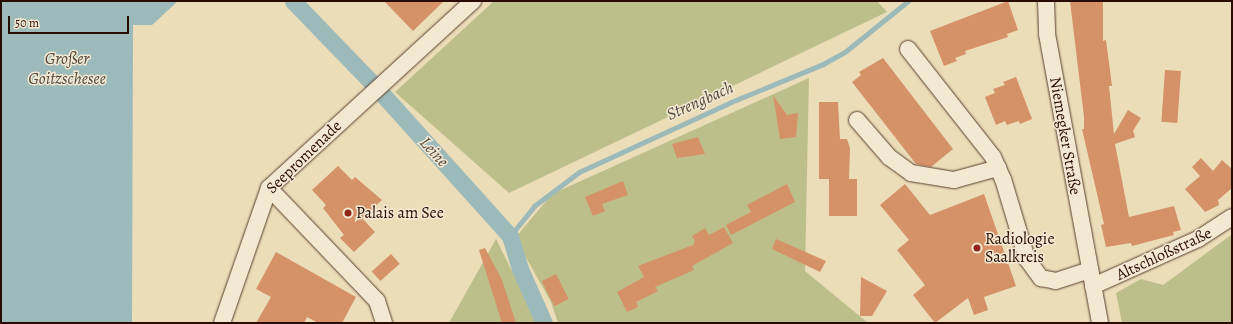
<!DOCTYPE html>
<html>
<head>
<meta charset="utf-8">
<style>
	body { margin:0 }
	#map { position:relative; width:1233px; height:324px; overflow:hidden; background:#ecddb9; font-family:Alegreya,serif }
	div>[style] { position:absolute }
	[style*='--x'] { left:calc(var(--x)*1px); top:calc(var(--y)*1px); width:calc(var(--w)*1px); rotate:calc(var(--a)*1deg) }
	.green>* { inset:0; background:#bdbf8b }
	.water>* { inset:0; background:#9cbab9 }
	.stream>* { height:5px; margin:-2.5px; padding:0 2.5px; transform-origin:2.5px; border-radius:2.5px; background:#9cbab9 }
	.canal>* { height:17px; margin:-8.5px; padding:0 8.5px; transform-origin:8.5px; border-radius:8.5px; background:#9cbab9 }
	.building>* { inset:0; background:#d59168; transform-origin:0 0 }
	.roads { filter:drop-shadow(0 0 1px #5a402f) drop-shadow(0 0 1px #5a402f) }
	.minor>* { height:16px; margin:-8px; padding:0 8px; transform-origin:8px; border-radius:8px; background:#f3e9d2 }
	.dots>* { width:11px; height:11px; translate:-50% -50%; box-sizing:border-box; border:2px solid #f3e9d2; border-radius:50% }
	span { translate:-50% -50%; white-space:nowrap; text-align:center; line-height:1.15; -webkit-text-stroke:3px #f3e9d2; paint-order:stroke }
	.street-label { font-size:16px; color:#2a0b01 }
	.poi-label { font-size:16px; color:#2a0b01 }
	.left { translate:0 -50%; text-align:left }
	.water-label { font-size:17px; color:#524841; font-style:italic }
	.frame { position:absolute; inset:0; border:2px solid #2a0b01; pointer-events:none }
	.scale { position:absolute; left:8px; top:16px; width:121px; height:18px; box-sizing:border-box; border:2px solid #2a0b01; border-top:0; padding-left:5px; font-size:12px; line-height:14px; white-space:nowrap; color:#2a0b01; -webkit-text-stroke:3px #f3e9d2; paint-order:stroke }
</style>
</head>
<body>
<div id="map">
	<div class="green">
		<div style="clip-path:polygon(494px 1px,877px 1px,887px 12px,509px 193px,395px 92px)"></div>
		<div style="clip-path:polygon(809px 78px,805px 271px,868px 323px,558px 323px,551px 302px,515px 238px,552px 194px)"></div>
		<div style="clip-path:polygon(1231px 235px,1232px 323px,1122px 323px,1116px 293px,1141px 279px,1163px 285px)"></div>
		<div style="clip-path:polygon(496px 239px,538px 323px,449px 323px)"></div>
	</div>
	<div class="water">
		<div style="clip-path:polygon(1px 1px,178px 1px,152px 25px,133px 25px,132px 323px,1px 323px)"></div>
	</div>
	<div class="stream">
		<div style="--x:510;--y:236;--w:38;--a:-51"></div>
		<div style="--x:534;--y:206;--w:56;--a:-37.1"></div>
		<div style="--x:579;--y:172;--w:167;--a:-24.7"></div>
		<div style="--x:731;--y:102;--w:100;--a:-22.4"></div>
		<div style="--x:823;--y:64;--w:26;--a:-29"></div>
		<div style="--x:846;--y:51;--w:80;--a:-38.9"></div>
	</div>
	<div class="canal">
		<div style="--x:293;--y:1;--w:118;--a:46"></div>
		<div style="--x:375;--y:86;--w:202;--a:48"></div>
		<div style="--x:510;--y:236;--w:34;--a:73"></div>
		<div style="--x:520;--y:269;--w:59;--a:66"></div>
	</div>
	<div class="building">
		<div style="clip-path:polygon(384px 1px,444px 1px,413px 31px)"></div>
		<div style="clip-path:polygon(1008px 1px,1018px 30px,1007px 34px,1008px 37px,965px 51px,966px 54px,955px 58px,957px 61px,944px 66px,930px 31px)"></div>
		<div style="clip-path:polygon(1070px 1px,1103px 1px,1103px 41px,1106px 40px,1112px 86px,1109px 86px,1114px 134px,1128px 110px,1141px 118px,1133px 131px,1135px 137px,1115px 144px,1129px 217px,1174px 206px,1181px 230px,1173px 232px,1174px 235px,1132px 246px,1131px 243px,1106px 247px,1101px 225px,1104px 224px,1082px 129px,1084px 129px,1084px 117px)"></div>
		<div style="clip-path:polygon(883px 58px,953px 149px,931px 167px,916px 164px,852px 82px,861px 75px,859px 72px)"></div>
		<div style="left:1165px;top:70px;width:16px;height:52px;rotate:4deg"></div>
		<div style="clip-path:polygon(1016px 77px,1032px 119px,1020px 124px,1019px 121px,1007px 125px,1005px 121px,996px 125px,985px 97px,995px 93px,993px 89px,1005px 85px,1003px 82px)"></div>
		<div style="clip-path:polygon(773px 95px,787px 115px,798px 113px,796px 137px,780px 139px)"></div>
		<div style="clip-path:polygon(819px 102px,838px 102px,840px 139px,847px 139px,850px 148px,849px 179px,857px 179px,857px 216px,829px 216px,829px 179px,819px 179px)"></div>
		<div style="clip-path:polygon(698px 137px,705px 154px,677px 158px,672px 144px)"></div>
		<div style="clip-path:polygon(1201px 158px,1213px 171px,1222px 160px,1232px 169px,1232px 188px,1218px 200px,1219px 205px,1205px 212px,1185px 189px,1200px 176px,1192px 167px)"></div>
		<div style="clip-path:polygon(338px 166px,352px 180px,355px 177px,382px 200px,362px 218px,375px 232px,354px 252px,340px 238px,344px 235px,323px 208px,326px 205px,312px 190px)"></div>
		<div style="clip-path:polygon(623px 181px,628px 195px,602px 204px,605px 211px,593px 216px,585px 197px)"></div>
		<div style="clip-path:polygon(787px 184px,795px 202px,731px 235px,726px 225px,751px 212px,747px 205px)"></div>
		<div style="clip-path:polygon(905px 184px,930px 215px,984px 194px,1016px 286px,984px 297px,988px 310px,974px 315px,968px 298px,935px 323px,913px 295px,925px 285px,897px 250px,909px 240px,880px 205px)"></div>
		<div style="clip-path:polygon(724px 227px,733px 243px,692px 266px,694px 270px,655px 287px,658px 291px,636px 302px,638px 307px,627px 312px,617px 292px,644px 277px,638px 266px,693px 245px,695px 241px,692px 236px,705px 228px,709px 235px)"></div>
		<div style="clip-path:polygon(776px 239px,826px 261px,820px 272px,772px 249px)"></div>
		<div style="clip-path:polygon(485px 248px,502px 280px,516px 323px,502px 323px,479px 250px)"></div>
		<div style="clip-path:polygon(276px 252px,356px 297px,342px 323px,318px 323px,307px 317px,304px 323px,256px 323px,271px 297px,256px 289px)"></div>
		<div style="left:391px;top:254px;width:13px;height:26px;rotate:48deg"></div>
		<div style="left:556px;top:274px;width:28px;height:16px;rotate:63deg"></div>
		<div style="clip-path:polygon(861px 277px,887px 291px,872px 316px,860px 316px)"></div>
	</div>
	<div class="roads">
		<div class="minor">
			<div style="--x:1046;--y:1;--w:33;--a:88"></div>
			<div style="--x:1047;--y:34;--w:294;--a:79.6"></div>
			<div style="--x:908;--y:49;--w:137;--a:51.8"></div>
			<div style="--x:993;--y:157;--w:24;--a:66"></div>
			<div style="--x:1003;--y:179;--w:84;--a:73.3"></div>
			<div style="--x:1027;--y:259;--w:24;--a:54"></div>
			<div style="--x:1041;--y:278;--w:15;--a:11"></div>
			<div style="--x:1056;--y:281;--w:36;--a:-18"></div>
			<div style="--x:857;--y:120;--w:49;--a:49.1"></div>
			<div style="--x:889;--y:157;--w:27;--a:36"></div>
			<div style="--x:911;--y:173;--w:44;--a:9.2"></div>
			<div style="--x:954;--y:180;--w:46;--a:-15.3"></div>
			<div style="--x:269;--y:188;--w:156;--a:46.3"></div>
			<div style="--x:377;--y:301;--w:23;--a:72"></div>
			<div style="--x:1093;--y:286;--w:115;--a:-24.1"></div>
			<div style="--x:1198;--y:239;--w:40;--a:-32.9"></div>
			<div style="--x:222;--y:323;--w:143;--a:-70.8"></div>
			<div style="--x:269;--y:188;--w:277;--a:-42.5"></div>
		</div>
	</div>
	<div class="dots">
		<div style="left:348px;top:213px;background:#8f2418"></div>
		<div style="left:977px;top:248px;background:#8f2418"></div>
	</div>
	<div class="street-label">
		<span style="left:1065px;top:136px;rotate:80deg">Niemegker Straße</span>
		<span style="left:304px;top:157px;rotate:-44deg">Seepromenade</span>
		<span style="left:1164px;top:254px;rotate:-25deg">Altschloßstraße</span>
	</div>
	<div class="poi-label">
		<span class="left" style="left:356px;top:213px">Palais am See</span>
		<span class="left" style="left:985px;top:248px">Radiologie<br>Saalkreis</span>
	</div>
	<div class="water-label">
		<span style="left:67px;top:69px">Großer<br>Goitzschesee</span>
		<span style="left:700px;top:101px;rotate:-24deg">Strengbach</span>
		<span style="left:434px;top:152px;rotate:48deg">Leine</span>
	</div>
	<div class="frame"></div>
	<div class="scale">50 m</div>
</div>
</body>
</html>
